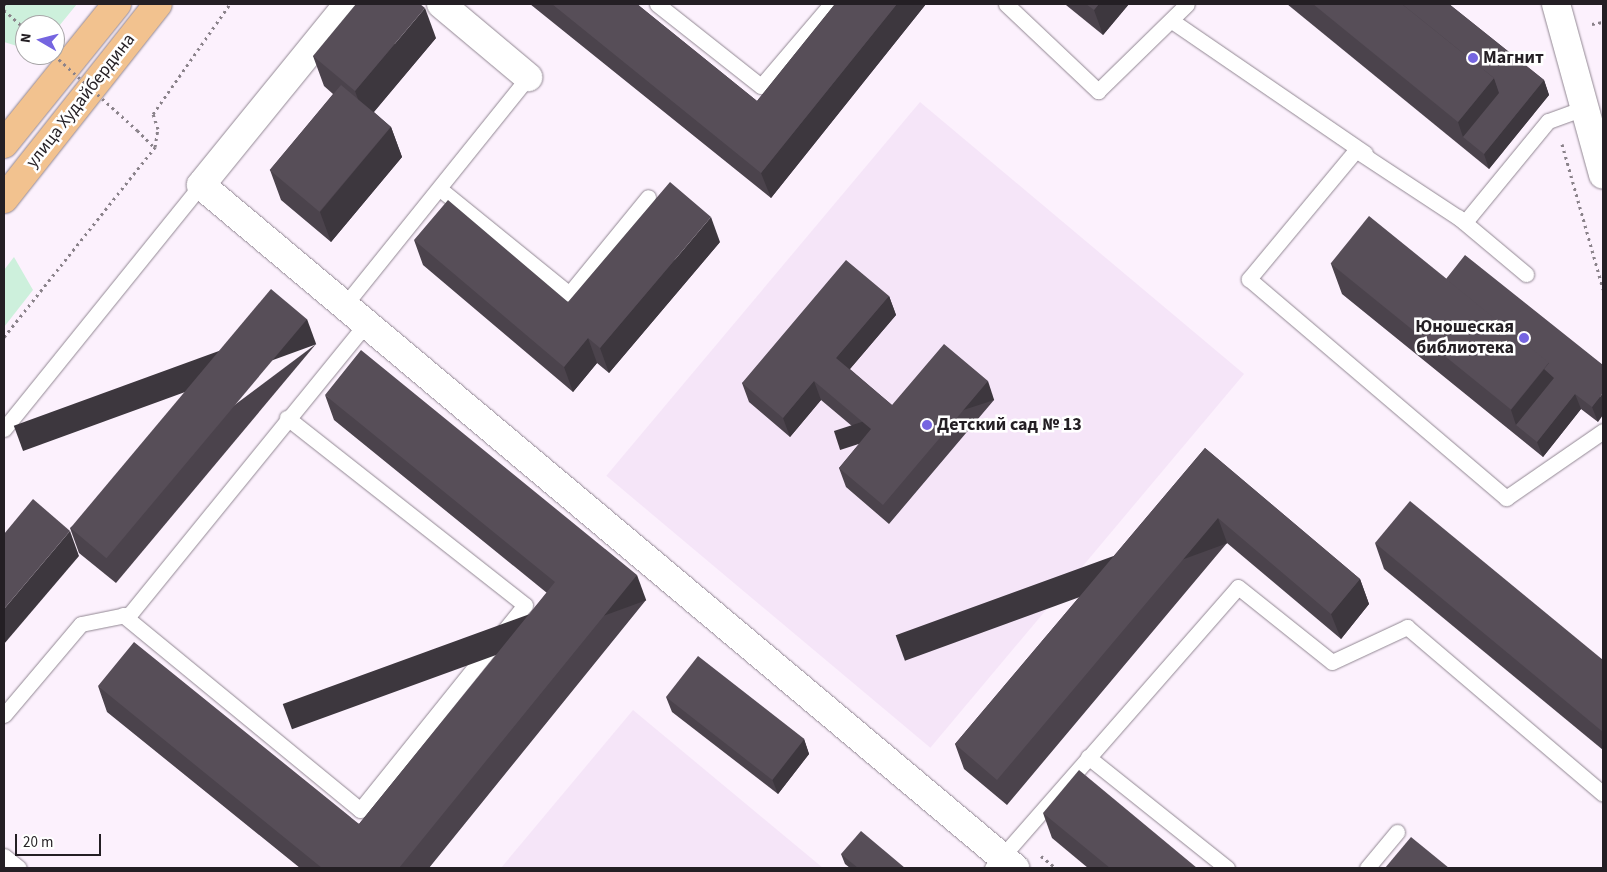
<!DOCTYPE html>
<html>
<head>
<meta charset="utf-8">
<style>
	body { margin:0 }
	#map { position:relative; width:1607px; height:872px; overflow:hidden; background:#fcf1fd; font-family:"Source Sans 3",sans-serif }
	div>[style] { position:absolute }
	[style*='--x'] { left:calc(var(--x)*1px); top:calc(var(--y)*1px); width:calc(var(--w)*1px); rotate:calc(var(--a)*1deg) }
	.education>* { inset:0; background:#f5e5f8; transform-origin:0 0 }
	.green>* { inset:0; background:#cdf0dc }
	.path>* { height:3px; margin-top:-1.5px; transform-origin:0; background:repeating-linear-gradient(90deg,#8a828a 0 2.5px,transparent 0 6.5px) }
	.roads { filter:drop-shadow(0 0 1px #918792) drop-shadow(0 0 1px #918792) }
	.service>* { height:15px; margin:-7.5px; padding:0 7.5px; transform-origin:7.5px; border-radius:7.5px; background:#fff }
	.minor>* { height:28px; margin:-14px; padding:0 14px; transform-origin:14px; border-radius:14px; background:#fff }
	.tertiary>* { height:28px; margin:-14px; padding:0 14px; transform-origin:14px; border-radius:14px; background:#fff }
	.primary>* { height:28px; margin:-14px; padding:0 14px; transform-origin:14px; border-radius:14px; background:#f2c28f }
	.path-bridge>* { height:3px; margin-top:-1.5px; transform-origin:0; background:repeating-linear-gradient(90deg,#8a828a 0 2.5px,transparent 0 6.5px) }
	.wall>* { inset:0; background:#4b434c }
	.shaded-wall>* { inset:0; background:#3d373e; transform-origin:0 0 }
	.building>* { inset:0; background:#574e58; transform-origin:0 0 }
	.dots>* { width:14px; height:14px; translate:-50% -50%; box-sizing:border-box; border:2px solid #fff; border-radius:50% }
	span { translate:-50% -50%; white-space:nowrap; text-align:center; line-height:1.15; -webkit-text-stroke:5px #fff; paint-order:stroke }
	.poi-label { font-size:18px; color:#241f24; font-weight:700 }
	.left { translate:0 -50%; text-align:left }
	.right { translate:-100% -50%; text-align:right }
	.street-label { font-size:18px; color:#241f24 }
	.frame { position:absolute; inset:0; border:5px solid #241f24; pointer-events:none }
	.north { position:absolute; left:15px; top:15px; width:50px; height:50px; box-sizing:border-box; background:#fff; border:1px solid #a7a5a7; border-radius:50%; rotate:278deg; font-size:14px; font-weight:700; line-height:20px; text-align:center; color:#241f24 }
	.north::after { content:''; display:block; margin:auto; width:18px; height:22px; background:#7565e0; clip-path:polygon(50% 0,100% 100%,50% 72%,0 100%) }
	.scale { position:absolute; left:15px; top:834px; width:86px; height:22px; box-sizing:border-box; border:2px solid #241f24; border-top:0; padding-left:6px; font-size:15px; line-height:18px; white-space:nowrap; color:#241f24; -webkit-text-stroke:4px #fff; paint-order:stroke }
</style>
</head>
<body>
<div id="map">
	<div class="education">
		<div style="left:920px;top:102px;width:423px;height:488px;rotate:40deg"></div>
		<div style="clip-path:polygon(633px 710px,823px 868px,501px 868px)"></div>
	</div>
	<div class="green">
		<div style="clip-path:polygon(4px 4px,77px 4px,55px 31px,55px 25px,25px 25px,25px 44px,17px 46px,4px 42px)"></div>
		<div style="clip-path:polygon(14px 257px,33px 290px,4px 327px,4px 270px)"></div>
	</div>
	<div class="path">
		<div style="--x:4;--y:4;--w:2;--a:0"></div>
		<div style="--x:4;--y:10;--w:28;--a:42"></div>
		<div style="--x:1592;--y:24;--w:11;--a:-10"></div>
		<div style="--x:137;--y:130;--w:24;--a:45"></div>
		<div style="--x:1562;--y:144;--w:151;--a:74.2"></div>
		<div style="--x:4;--y:337;--w:243;--a:-51.5"></div>
		<div style="--x:155;--y:147;--w:18;--a:-81"></div>
		<div style="--x:158;--y:129;--w:16;--a:-108"></div>
		<div style="--x:153;--y:114;--w:134;--a:-55"></div>
		<div style="--x:1041;--y:856;--w:19;--a:39"></div>
	</div>
	<div class="roads">
		<div class="service">
			<div style="--x:657;--y:4;--w:132;--a:38.3"></div>
			<div style="--x:761;--y:86;--w:108;--a:-49.5"></div>
			<div style="--x:1006;--y:4;--w:127;--a:43.4"></div>
			<div style="--x:1098;--y:91;--w:124;--a:-44.3"></div>
			<div style="--x:1172;--y:21;--w:234;--a:34.4"></div>
			<div style="--x:1584;--y:108;--w:38;--a:160"></div>
			<div style="--x:1548;--y:121;--w:131;--a:129.4"></div>
			<div style="--x:1465;--y:222;--w:131;--a:-146.6"></div>
			<div style="--x:1356;--y:150;--w:168;--a:129.7"></div>
			<div style="--x:1249;--y:279;--w:338;--a:40.4"></div>
			<div style="--x:1506;--y:498;--w:118;--a:-34.6"></div>
			<div style="--x:440;--y:189;--w:166;--a:39.1"></div>
			<div style="--x:569;--y:294;--w:125;--a:-50.8"></div>
			<div style="--x:1458;--y:217;--w:89;--a:40"></div>
			<div style="--x:344;--y:306;--w:294;--a:-51.2"></div>
			<div style="--x:4;--y:429;--w:314;--a:-51.1"></div>
			<div style="--x:123;--y:615;--w:307;--a:39.4"></div>
			<div style="--x:360;--y:810;--w:263;--a:-51.2"></div>
			<div style="--x:525;--y:605;--w:303;--a:-141.8"></div>
			<div style="--x:4;--y:715;--w:119;--a:-49.8"></div>
			<div style="--x:81;--y:624;--w:50;--a:-11.5"></div>
			<div style="--x:130;--y:614;--w:374;--a:-50.9"></div>
			<div style="--x:1088;--y:757;--w:178;--a:38.6"></div>
			<div style="--x:4;--y:856;--w:19;--a:39"></div>
			<div style="--x:992;--y:868;--w:373;--a:-48.8"></div>
			<div style="--x:1238;--y:587;--w:120;--a:38.6"></div>
			<div style="--x:1332;--y:662;--w:83;--a:-25"></div>
			<div style="--x:1407;--y:627;--w:257;--a:40.4"></div>
			<div style="--x:1367;--y:868;--w:47;--a:-50.2"></div>
		</div>
		<div class="minor">
			<div style="--x:348;--y:4;--w:233;--a:129.1"></div>
			<div style="--x:201;--y:185;--w:1063;--a:40"></div>
			<div style="--x:441;--y:4;--w:114;--a:40"></div>
		</div>
		<div class="tertiary">
			<div style="--x:1556;--y:4;--w:177;--a:74.6"></div>
		</div>
		<div class="primary">
			<div style="--x:4;--y:144;--w:180;--a:-51.1"></div>
			<div style="--x:4;--y:199;--w:248;--a:-51.7"></div>
		</div>
	</div>
	<div class="path-bridge">
		<div style="--x:54;--y:55;--w:112;--a:42.1"></div>
	</div>
	<div class="wall">
		<div style="clip-path:polygon(530px 4px,637px 4px,757px 101px,835px 4px,926px 4px,771px 198px)"></div>
		<div style="clip-path:polygon(1066px 4px,1129px 4px,1103px 35px,1066px 5px)"></div>
		<div style="clip-path:polygon(1287px 4px,1449px 4px,1544px 80px,1549px 95px,1489px 169px)"></div>
		<div style="clip-path:polygon(436px 38px,374px 112px,391px 127px,402px 157px,331px 242px,281px 200px,270px 170px,333px 94px,324px 86px,313px 56px)"></div>
		<div style="clip-path:polygon(414px 240px,568px 302px,720px 242px,609px 373px,597px 363px,573px 392px,423px 265px)"></div>
		<div style="clip-path:polygon(1331px 264px,1446px 279px,1603px 365px,1598px 422px,1581px 409px,1543px 457px,1342px 294px)"></div>
		<div style="clip-path:polygon(889px 296px,896px 315px,850px 369px,892px 405px,994px 400px,889px 524px,846px 487px,839px 468px,865px 437px,821px 400px,790px 437px,749px 402px,742px 383px)"></div>
		<div style="clip-path:polygon(316px 344px,116px 583px,79px 553px,70px 528px)"></div>
		<div style="clip-path:polygon(325px 395px,646px 600px,429px 868px,300px 868px,107px 712px,98px 686px,359px 824px,547px 593px,334px 420px)"></div>
		<div style="clip-path:polygon(1205px 448px,1360px 579px,1369px 604px,1341px 639px,1227px 543px,1007px 805px,964px 769px,955px 744px)"></div>
		<div style="clip-path:polygon(1375px 543px,1603px 660px,1603px 750px,1384px 569px)"></div>
		<div style="clip-path:polygon(666px 697px,804px 739px,809px 754px,778px 794px,672px 712px)"></div>
		<div style="clip-path:polygon(1043px 813px,1197px 868px,1088px 868px,1052px 838px)"></div>
		<div style="clip-path:polygon(841px 854px,905px 868px,850px 868px,845px 864px)"></div>
	</div>
	<div class="shaded-wall">
		<div style="clip-path:polygon(897px 4px,926px 4px,771px 198px,761px 173px)"></div>
		<div style="clip-path:polygon(1099px 4px,1129px 4px,1103px 35px,1094px 10px)"></div>
		<div style="clip-path:polygon(425px 8px,436px 38px,366px 121px,355px 91px)"></div>
		<div style="clip-path:polygon(1494px 78px,1505px 108px,1463px 137px,1458px 122px)"></div>
		<div style="clip-path:polygon(1544px 80px,1549px 95px,1489px 169px,1484px 154px)"></div>
		<div style="clip-path:polygon(391px 127px,402px 157px,331px 242px,320px 212px)"></div>
		<div style="clip-path:polygon(711px 217px,720px 242px,609px 373px,600px 348px)"></div>
		<div style="clip-path:polygon(889px 296px,896px 315px,843px 377px,836px 358px)"></div>
		<div style="left:307px;top:319px;width:27px;height:312px;rotate:70deg"></div>
		<div style="clip-path:polygon(588px 338px,597px 363px,573px 392px,564px 367px)"></div>
		<div style="clip-path:polygon(1549px 363px,1560px 393px,1516px 425px,1511px 410px)"></div>
		<div style="clip-path:polygon(814px 381px,821px 400px,790px 437px,783px 418px)"></div>
		<div style="left:988px;top:381px;width:20px;height:162px;rotate:72deg"></div>
		<div style="clip-path:polygon(1603px 393px,1603px 415px,1598px 422px,1592px 407px)"></div>
		<div style="clip-path:polygon(1575px 394px,1581px 409px,1543px 457px,1537px 442px)"></div>
		<div style="left:1218px;top:518px;width:27px;height:343px;rotate:70deg"></div>
		<div style="clip-path:polygon(70px 531px,79px 556px,4px 644px,4px 609px)"></div>
		<div style="left:637px;top:575px;width:27px;height:377px;rotate:70deg"></div>
		<div style="clip-path:polygon(1360px 579px,1369px 604px,1341px 639px,1331px 614px)"></div>
		<div style="clip-path:polygon(804px 739px,809px 754px,778px 794px,772px 779px)"></div>
	</div>
	<div class="building">
		<div style="clip-path:polygon(356px 4px,420px 4px,425px 8px,355px 91px,313px 56px)"></div>
		<div style="clip-path:polygon(552px 4px,637px 4px,757px 101px,835px 4px,897px 4px,761px 173px)"></div>
		<div style="clip-path:polygon(1086px 4px,1099px 4px,1094px 10px)"></div>
		<div style="clip-path:polygon(1313px 4px,1402px 4px,1494px 78px,1458px 122px)"></div>
		<div style="clip-path:polygon(1402px 4px,1449px 4px,1544px 80px,1484px 154px,1463px 137px,1499px 93px,1494px 78px)"></div>
		<div style="left:341px;top:85px;width:65px;height:111px;rotate:40deg"></div>
		<div style="clip-path:polygon(670px 182px,711px 217px,600px 348px,588px 338px,564px 367px,414px 240px,448px 200px,568px 302px)"></div>
		<div style="left:1369px;top:216px;width:232px;height:61px;rotate:39deg"></div>
		<div style="clip-path:polygon(1465px 255px,1603px 365px,1603px 393px,1592px 407px,1575px 394px,1537px 442px,1516px 425px,1554px 378px,1544px 369px,1549px 363px,1446px 279px)"></div>
		<div style="clip-path:polygon(846px 260px,889px 296px,836px 358px,892px 405px,944px 344px,988px 381px,883px 505px,839px 468px,871px 429px,814px 381px,783px 418px,742px 383px)"></div>
		<div style="left:271px;top:289px;width:47px;height:312px;rotate:40deg"></div>
		<div style="clip-path:polygon(361px 350px,637px 575px,399px 868px,322px 868px,98px 686px,134px 642px,359px 824px,555px 582px,325px 395px)"></div>
		<div style="clip-path:polygon(1205px 448px,1360px 579px,1331px 614px,1218px 518px,997px 780px,955px 744px)"></div>
		<div style="clip-path:polygon(33px 499px,70px 531px,4px 609px,4px 534px)"></div>
		<div style="clip-path:polygon(1410px 501px,1603px 660px,1603px 732px,1375px 543px)"></div>
		<div style="left:698px;top:656px;width:135px;height:52px;rotate:38deg"></div>
		<div style="clip-path:polygon(1079px 770px,1197px 868px,1110px 868px,1043px 813px)"></div>
		<div style="clip-path:polygon(861px 831px,905px 868px,858px 868px,841px 854px)"></div>
		<div style="clip-path:polygon(1411px 837px,1449px 868px,1385px 868px)"></div>
	</div>
	<div class="dots">
		<div style="left:1473px;top:58px;background:#7565e0"></div>
		<div style="left:1524px;top:338px;background:#7565e0"></div>
		<div style="left:927px;top:425px;background:#7565e0"></div>
	</div>
	<div class="poi-label">
		<span class="left" style="left:1483px;top:58px">Магнит</span>
		<span class="right" style="left:1514px;top:338px">Юношеская<br>библиотека</span>
		<span class="left" style="left:937px;top:425px">Детский сад № 13</span>
	</div>
	<div class="street-label">
		<span style="left:81px;top:101px;rotate:-52deg">улица Худайбердина</span>
	</div>
	<div class="frame"></div>
	<div class="north">N</div>
	<div class="scale">20 m</div>
</div>
</body>
</html>
